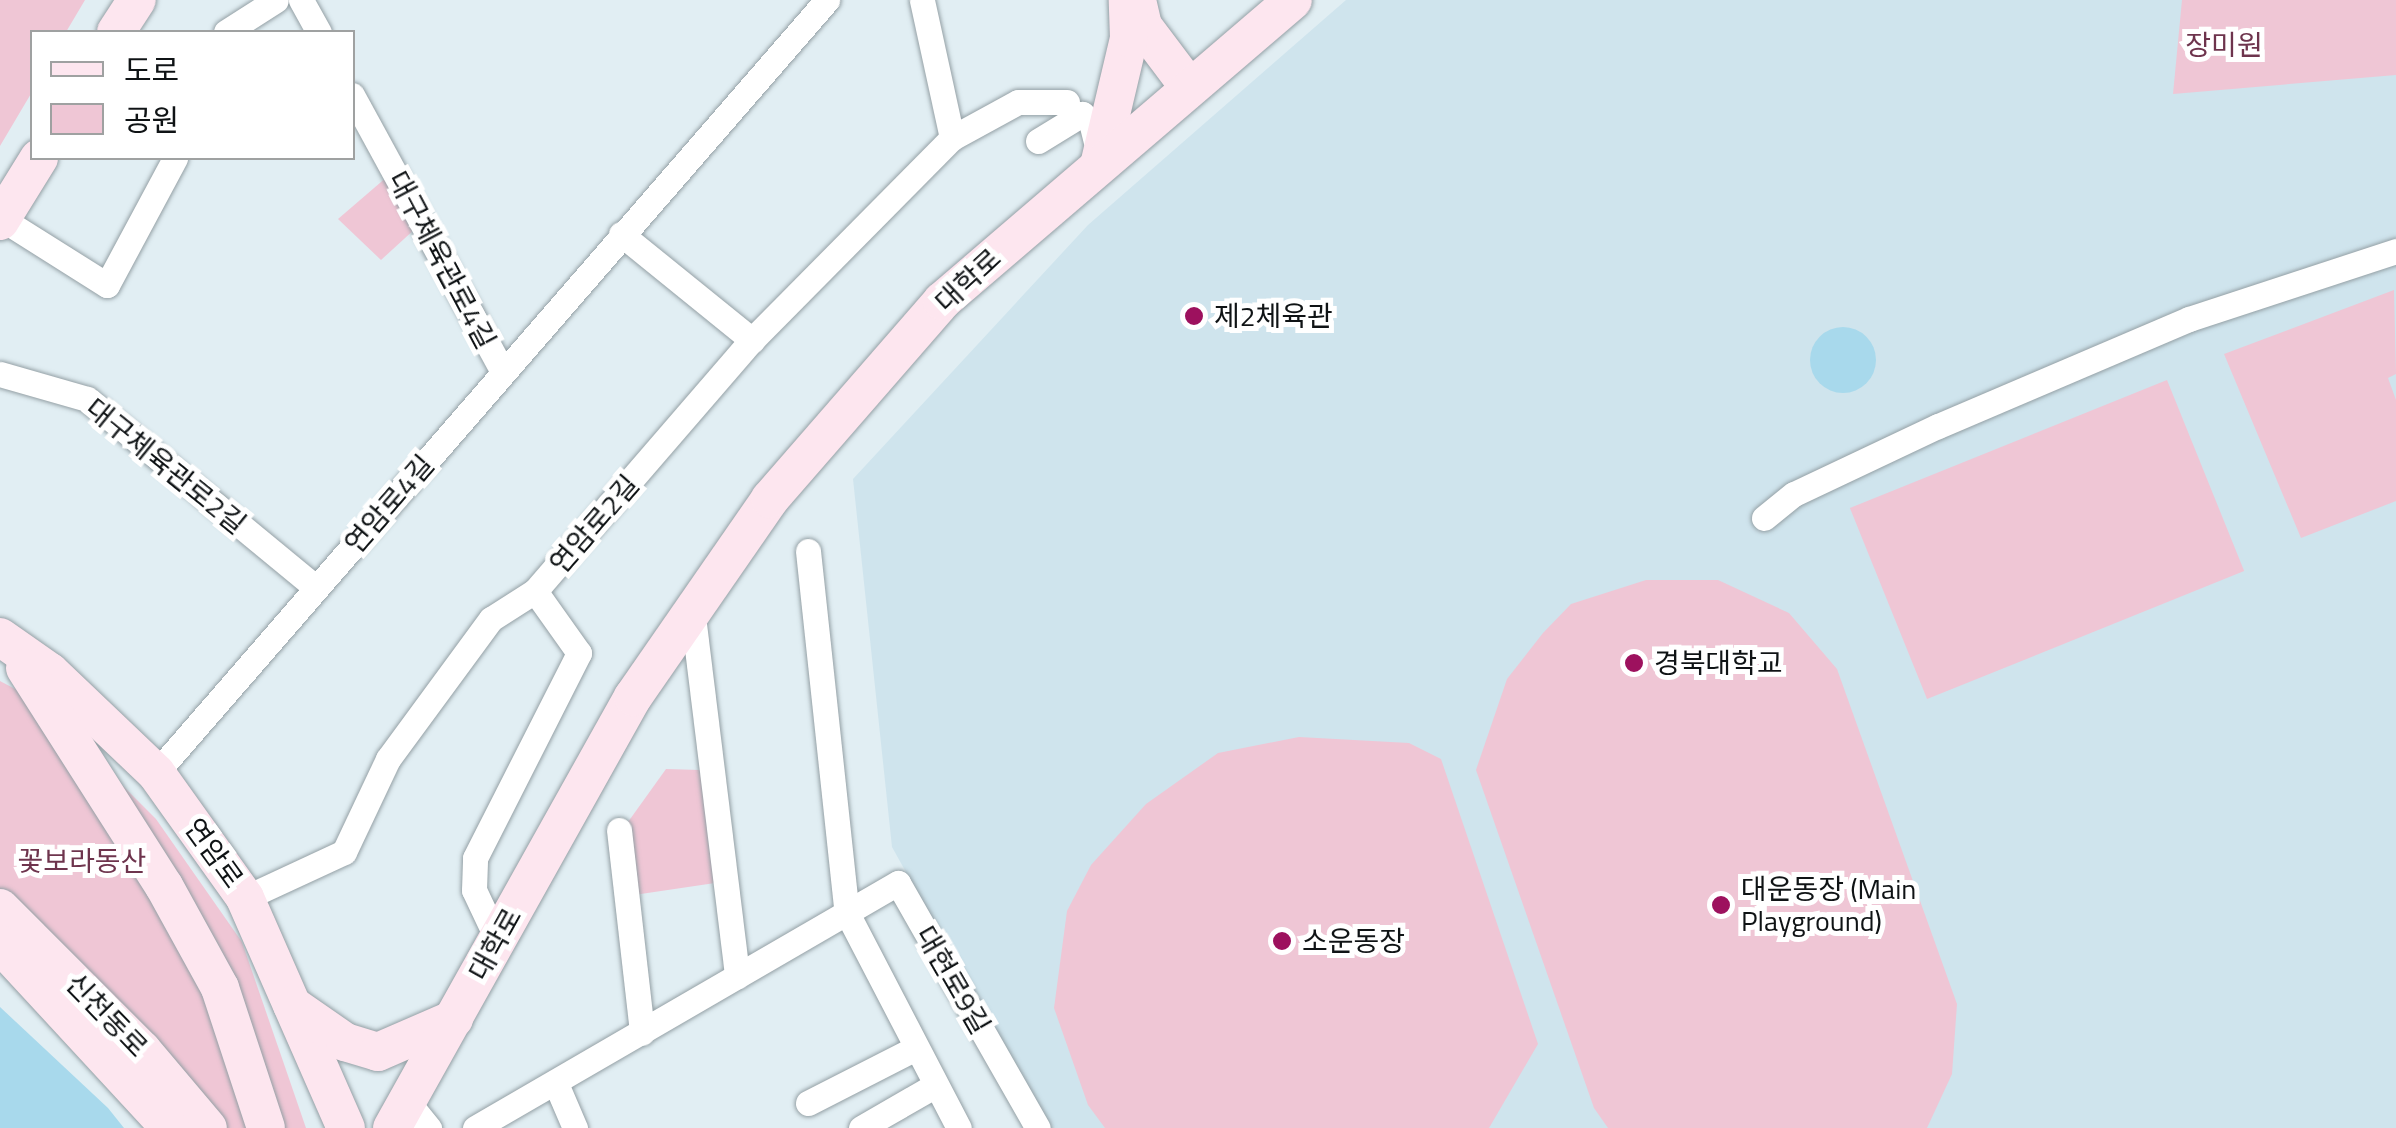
<!DOCTYPE html>
<html>
<head>
<meta charset="utf-8">
<style>
	body { margin:0 }
	#map { position:relative; width:2396px; height:1128px; overflow:hidden; background:#e1eef3; font-family:"Titillium Web","Noto Sans KR",sans-serif }
	div>[style] { position:absolute }
	[style*='--x'] { left:calc(var(--x)*1px); top:calc(var(--y)*1px); width:calc(var(--w)*1px); rotate:calc(var(--a)*1deg) }
	.built>* { inset:0; background:#cfe4ed }
	.green>* { inset:0; background:#efc6d5; transform-origin:0 0 }
	.water>* { inset:0; background:#a8d9ec }
	.round { border-radius:50% }
	.roads { filter:drop-shadow(0 0 2px #94a0a5) drop-shadow(0 0 2px #94a0a5) }
	.street>* { height:25px; margin:-12.5px; padding:0 12.5px; transform-origin:12.5px; border-radius:12.5px; background:#fff }
	.secondary>* { height:38px; margin:-19px; padding:0 19px; transform-origin:19px; border-radius:19px; background:#fde6ef }
	.dots>* { width:28px; height:28px; translate:-50% -50%; box-sizing:border-box; border:5px solid #fff; border-radius:50% }
	span { translate:-50% -50%; white-space:nowrap; text-align:center; line-height:1.15; -webkit-text-stroke:10px #fff; paint-order:stroke }
	.park-label { font-size:28px; color:#6e344d }
	.street-label { font-size:28px; color:#0f1315 }
	.poi-label { font-size:28px; color:#0f1315 }
	.left { translate:0 -50%; text-align:left }
	.legend { position:absolute; left:30px; top:30px; width:325px; height:130px; box-sizing:border-box; background:#fff; border:2px solid #9fa1a1; margin:0; padding:12px 18px; list-style:none; font-size:30px; color:#0f1315 }
	.legend li { display:flex; align-items:center; gap:20px; height:50px }
	.legend b { width:50px; border:2px solid #9fa1a1 }
</style>
</head>
<body>
<div id="map">
	<div class="built">
		<div style="clip-path:polygon(1346px 0,2396px 0,2396px 1128px,1049px 1128px,892px 847px,853px 479px,1088px 225px)"></div>
	</div>
	<div class="green">
		<div style="clip-path:polygon(0 0,85px 0,66px 32px,32px 32px,32px 92px,0 146px)"></div>
		<div style="clip-path:polygon(2182px 0,2396px 0,2396px 75px,2173px 94px)"></div>
		<div style="clip-path:polygon(388px 176px,416px 228px,381px 260px,338px 219px)"></div>
		<div style="clip-path:polygon(2394px 290px,2396px 374px,2388px 378px,2396px 400px,2396px 501px,2301px 538px,2224px 354px)"></div>
		<div style="left:2167px;top:380px;width:206px;height:342px;rotate:68deg"></div>
		<div style="clip-path:polygon(1646px 580px,1718px 580px,1789px 613px,1837px 669px,1957px 1004px,1952px 1074px,1927px 1128px,1608px 1128px,1594px 1108px,1476px 770px,1507px 679px,1543px 633px,1571px 604px)"></div>
		<div style="clip-path:polygon(0 681px,38px 701px,156px 819px,242px 942px,306px 1128px,219px 1128px,0 896px)"></div>
		<div style="clip-path:polygon(1299px 737px,1409px 743px,1441px 759px,1538px 1044px,1489px 1128px,1105px 1128px,1088px 1105px,1054px 1008px,1067px 911px,1091px 865px,1146px 804px,1218px 753px)"></div>
		<div style="clip-path:polygon(666px 769px,700px 770px,715px 883px,634px 895px,623px 829px)"></div>
	</div>
	<div class="water">
		<div class="round" style="left:1810px;top:327px;width:66px;height:66px"></div>
		<div style="clip-path:polygon(0 1007px,108px 1108px,124px 1128px,0 1128px)"></div>
	</div>
	<div class="roads">
		<div class="street">
			<div style="--x:301;--y:0;--w:37;--a:61"></div>
			<div style="--x:226;--y:32;--w:59;--a:-32.6"></div>
			<div style="--x:352;--y:95;--w:315;--a:61.4"></div>
			<div style="--x:952;--y:138;--w:75;--a:-28.6"></div>
			<div style="--x:1018;--y:102;--w:49;--a:0"></div>
			<div style="--x:1038;--y:141;--w:52;--a:-31.5"></div>
			<div style="--x:1082;--y:114;--w:12;--a:42"></div>
			<div style="--x:1091;--y:122;--w:30;--a:76"></div>
			<div style="--x:2;--y:219;--w:124;--a:32.2"></div>
			<div style="--x:107;--y:285;--w:144;--a:-61.8"></div>
			<div style="--x:621;--y:234;--w:169;--a:39"></div>
			<div style="--x:0;--y:374;--w:91;--a:16"></div>
			<div style="--x:87;--y:399;--w:297;--a:39.5"></div>
			<div style="--x:1764;--y:518;--w:38;--a:-39"></div>
			<div style="--x:1794;--y:494;--w:159;--a:-25.3"></div>
			<div style="--x:1938;--y:426;--w:273;--a:-23.1"></div>
			<div style="--x:2189;--y:319;--w:218;--a:-18.2"></div>
			<div style="--x:808;--y:551;--w:364;--a:83.9"></div>
			<div style="--x:847;--y:913;--w:242;--a:62.5"></div>
			<div style="--x:692;--y:608;--w:371;--a:83"></div>
			<div style="--x:156;--y:773;--w:1024;--a:-49.04"></div>
			<div style="--x:619;--y:830;--w:204;--a:83.5"></div>
			<div style="--x:245;--y:898;--w:109;--a:-24.9"></div>
			<div style="--x:344;--y:852;--w:103;--a:-64.7"></div>
			<div style="--x:388;--y:759;--w:174;--a:-53.7"></div>
			<div style="--x:491;--y:619;--w:52;--a:-32.5"></div>
			<div style="--x:535;--y:591;--w:332;--a:-49.2"></div>
			<div style="--x:752;--y:340;--w:284;--a:-45.3"></div>
			<div style="--x:952;--y:138;--w:141;--a:-102.3"></div>
			<div style="--x:498;--y:941;--w:56;--a:-115.2"></div>
			<div style="--x:474;--y:890;--w:32;--a:-88"></div>
			<div style="--x:475;--y:858;--w:230;--a:-63.1"></div>
			<div style="--x:579;--y:653;--w:76;--a:-125.4"></div>
			<div style="--x:557;--y:1086;--w:46;--a:66.8"></div>
			<div style="--x:808;--y:1103;--w:119;--a:-27"></div>
			<div style="--x:416;--y:1112;--w:21;--a:51"></div>
			<div style="--x:475;--y:1128;--w:489;--a:-30.1"></div>
			<div style="--x:898;--y:883;--w:282;--a:60.3"></div>
			<div style="--x:861;--y:1128;--w:84;--a:-29.9"></div>
		</div>
		<div class="secondary">
			<div style="--x:1137;--y:0;--w:27;--a:77"></div>
			<div style="--x:1143;--y:26;--w:76;--a:53"></div>
			<div style="--x:116;--y:32;--w:38;--a:-57"></div>
			<div style="--x:1100;--y:161;--w:126;--a:-76.7"></div>
			<div style="--x:1129;--y:38;--w:38;--a:-92"></div>
			<div style="--x:0;--y:221;--w:74;--a:-58.2"></div>
			<div style="--x:0;--y:637;--w:61;--a:35"></div>
			<div style="--x:50;--y:672;--w:146;--a:43.6"></div>
			<div style="--x:156;--y:773;--w:153;--a:54.5"></div>
			<div style="--x:245;--y:898;--w:251;--a:66.3"></div>
			<div style="--x:25;--y:668;--w:259;--a:57.5"></div>
			<div style="--x:164;--y:886;--w:116;--a:61.2"></div>
			<div style="--x:220;--y:988;--w:147;--a:71.8"></div>
			<div style="--x:0;--y:908;--w:201;--a:45"></div>
			<div style="--x:142;--y:1050;--w:102;--a:49.8"></div>
			<div style="--x:0;--y:944;--w:251;--a:47.3"></div>
			<div style="--x:292;--y:1005;--w:65;--a:34.9"></div>
			<div style="--x:345;--y:1042;--w:34;--a:17"></div>
			<div style="--x:378;--y:1052;--w:83;--a:-23.5"></div>
			<div style="--x:392;--y:1128;--w:494;--a:-60.8"></div>
			<div style="--x:633;--y:697;--w:241;--a:-55.3"></div>
			<div style="--x:770;--y:499;--w:262;--a:-49"></div>
			<div style="--x:942;--y:301;--w:462;--a:-40.6"></div>
		</div>
	</div>
	<div class="dots">
		<div style="left:1194px;top:316px;background:#9d115e"></div>
		<div style="left:1634px;top:663px;background:#9d115e"></div>
		<div style="left:1721px;top:905px;background:#9d115e"></div>
		<div style="left:1282px;top:941px;background:#9d115e"></div>
	</div>
	<div class="park-label">
		<span style="left:2224px;top:45px">장미원</span>
		<span style="left:82px;top:861px">꽃보라동산</span>
	</div>
	<div class="street-label">
		<span style="left:442px;top:260px;rotate:62deg">대구체육관로4길</span>
		<span style="left:968px;top:280px;rotate:-43deg">대학로</span>
		<span style="left:166px;top:466px;rotate:39deg">대구체육관로2길</span>
		<span style="left:389px;top:504px;rotate:-49deg">연암로4길</span>
		<span style="left:594px;top:524px;rotate:-49deg">연암로2길</span>
		<span style="left:214px;top:853px;rotate:54deg">연암로</span>
		<span style="left:495px;top:944px;rotate:-61deg">대학로</span>
		<span style="left:953px;top:980px;rotate:60deg">대현로9길</span>
		<span style="left:107px;top:1015px;rotate:46deg">신천동로</span>
	</div>
	<div class="poi-label">
		<span class="left" style="left:1214px;top:316px">제2체육관</span>
		<span class="left" style="left:1654px;top:663px">경북대학교</span>
		<span class="left" style="left:1741px;top:905px">대운동장 (Main<br>Playground)</span>
		<span class="left" style="left:1302px;top:941px">소운동장</span>
	</div>
	<ul class="legend">
	<li><b style="height:12px;background:#fde6ef"></b>도로</li>
	<li><b style="height:28px;background:#efc6d5"></b>공원</li>
	</ul>
</div>
</body>
</html>
